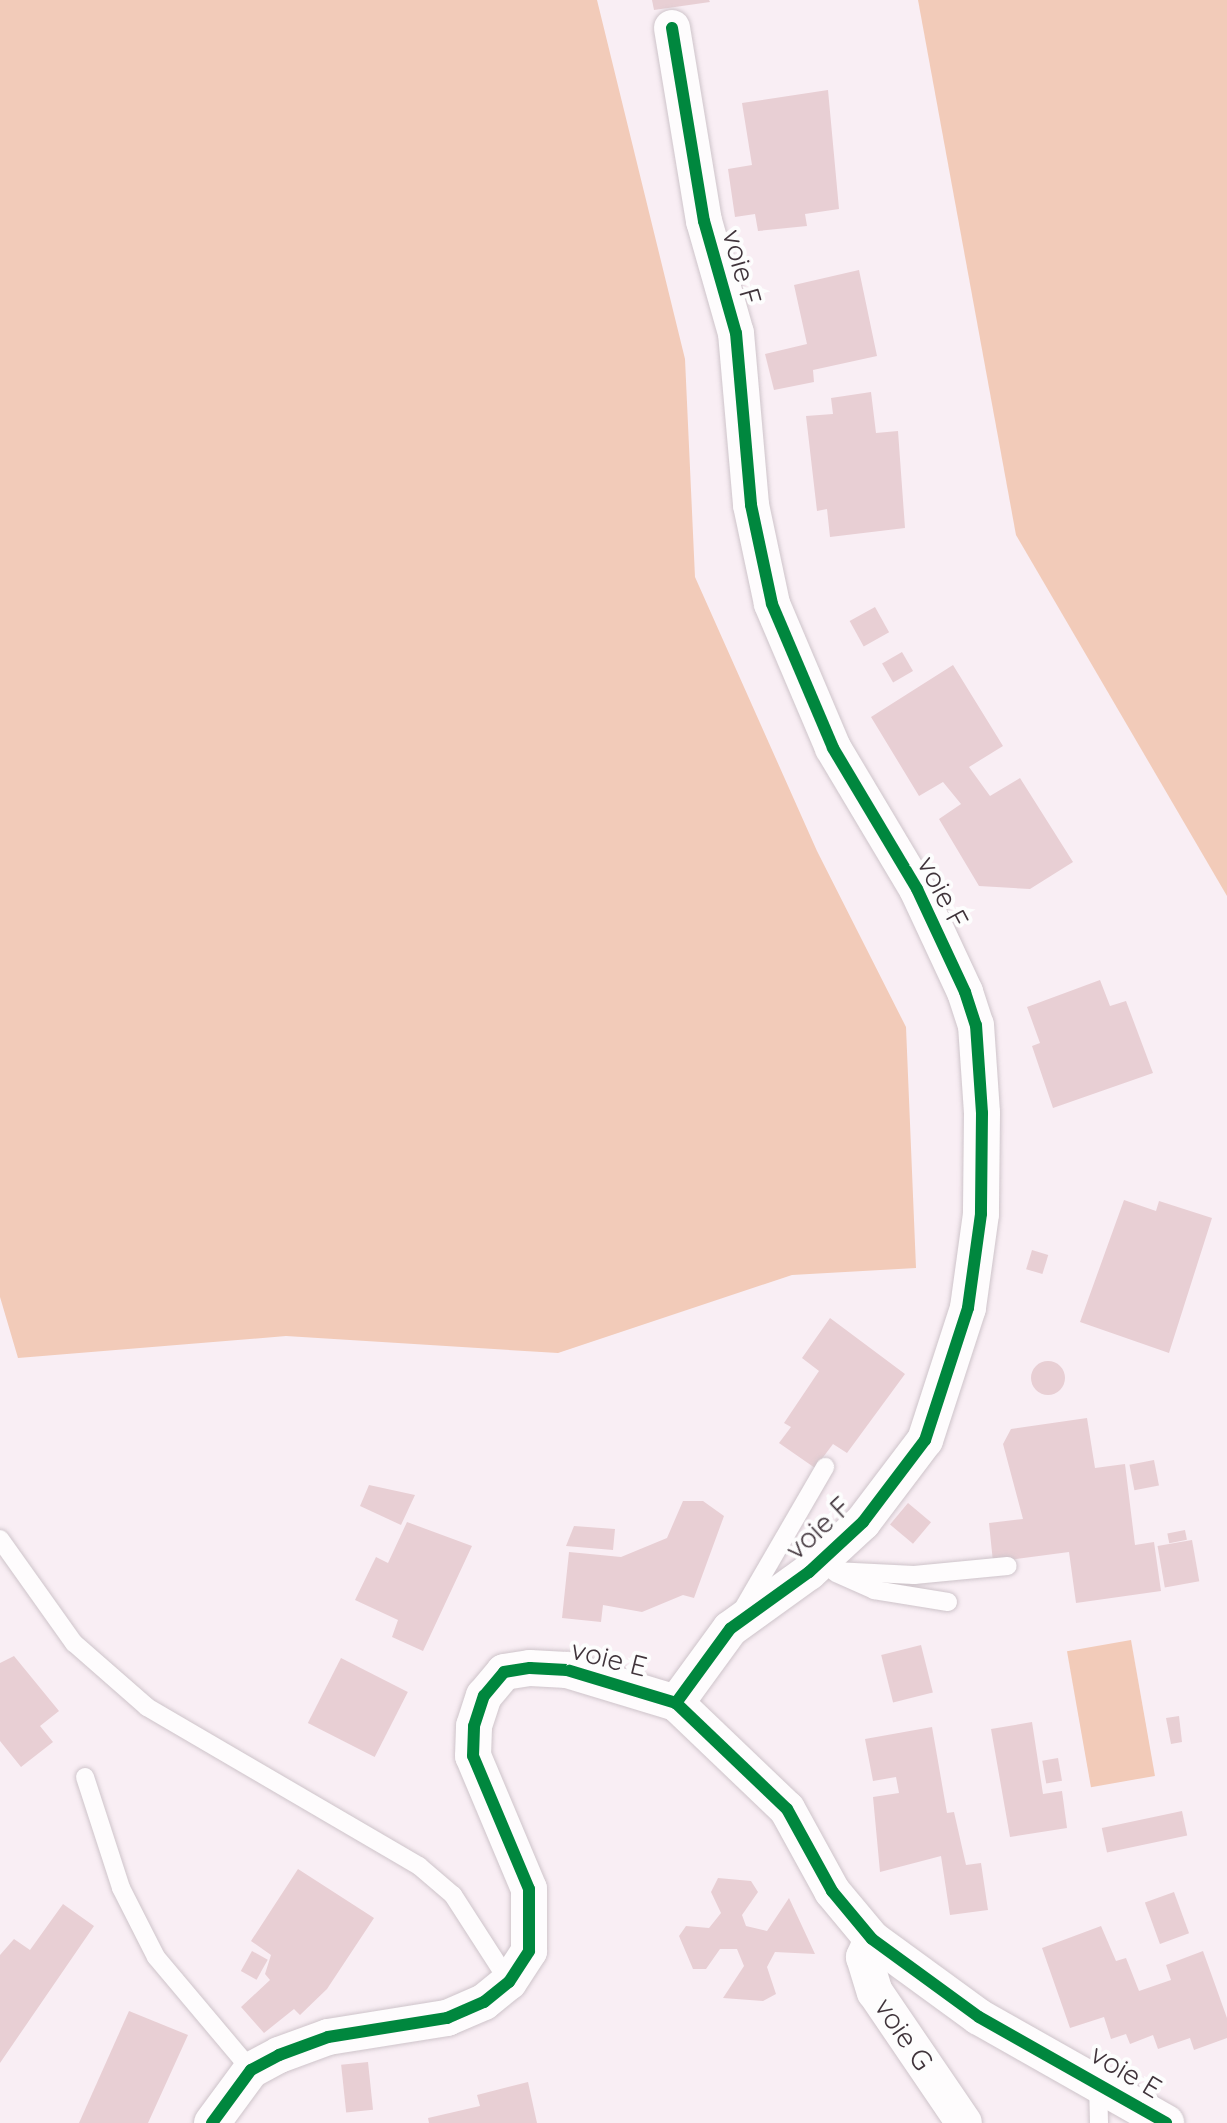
<!DOCTYPE html>
<html>
<head>
<meta charset="utf-8">
<style>
	body { margin:0 }
	#map { position:relative; width:1227px; height:2123px; overflow:hidden; background:#f9eef4; font-family:Quicksand,sans-serif }
	div>[style] { position:absolute }
	[style*='--x'] { left:calc(var(--x)*1px); top:calc(var(--y)*1px); width:calc(var(--w)*1px); rotate:calc(var(--a)*1deg) }
	.green>* { inset:0; background:#f2cbb9; transform-origin:0 0 }
	.building>* { inset:0; background:#e8cfd4; transform-origin:0 0 }
	.round { border-radius:50% }
	.roads { filter:drop-shadow(0 0 2px #cec4ca) drop-shadow(0 0 2px #cec4ca) }
	.lane>* { height:18px; margin:-9px; padding:0 9px; transform-origin:9px; border-radius:9px; background:#fefcfd }
	.street>* { height:36px; margin:-18px; padding:0 18px; transform-origin:18px; border-radius:18px; background:#fefcfd }
	.cycleway>* { height:12px; margin:-6px; padding:0 6px; transform-origin:6px; border-radius:6px; background:#00873e }
	span { translate:-50% -50%; white-space:nowrap; text-align:center; line-height:1.15; -webkit-text-stroke:8px #fdfdfd; paint-order:stroke }
	.street-label { font-size:28px; color:#40343b }
</style>
</head>
<body>
<div id="map">
	<div class="green">
		<div style="clip-path:polygon(0 0,597px 0,685px 359px,695px 577px,817px 851px,906px 1027px,916px 1268px,792px 1275px,558px 1353px,286px 1336px,18px 1358px,0 1297px)"></div>
		<div style="clip-path:polygon(918px 0,1227px 0,1227px 896px,1016px 535px)"></div>
		<div style="left:1131px;top:1640px;width:138px;height:65px;rotate:80deg"></div>
	</div>
	<div class="building">
		<div style="clip-path:polygon(652px 0,709px 0,710px 2px,654px 10px)"></div>
		<div style="clip-path:polygon(828px 90px,839px 209px,805px 214px,807px 226px,758px 231px,755px 214px,735px 217px,728px 169px,752px 165px,742px 103px)"></div>
		<div style="clip-path:polygon(859px 270px,877px 356px,813px 370px,814px 382px,774px 390px,765px 354px,807px 344px,794px 285px)"></div>
		<div style="clip-path:polygon(871px 392px,876px 433px,898px 431px,905px 528px,830px 537px,827px 509px,817px 511px,806px 416px,833px 414px,831px 398px)"></div>
		<div style="left:875px;top:607px;width:29px;height:29px;rotate:61deg"></div>
		<div style="left:902px;top:652px;width:22px;height:23px;rotate:60deg"></div>
		<div style="clip-path:polygon(953px 665px,1003px 746px,969px 767px,990px 796px,1020px 778px,1073px 862px,1030px 889px,979px 886px,939px 819px,961px 804px,943px 782px,919px 796px,871px 717px)"></div>
		<div style="clip-path:polygon(1100px 980px,1110px 1006px,1126px 1001px,1153px 1073px,1053px 1108px,1032px 1046px,1040px 1043px,1027px 1007px)"></div>
		<div style="clip-path:polygon(1124px 1200px,1156px 1211px,1159px 1201px,1212px 1218px,1169px 1353px,1080px 1322px)"></div>
		<div style="left:1032px;top:1250px;width:17px;height:20px;rotate:17deg"></div>
		<div style="clip-path:polygon(830px 1318px,905px 1374px,847px 1453px,833px 1444px,815px 1468px,779px 1443px,791px 1427px,784px 1423px,819px 1371px,802px 1358px)"></div>
		<div class="round" style="left:1031px;top:1361px;width:34px;height:34px"></div>
		<div style="clip-path:polygon(1087px 1418px,1095px 1468px,1125px 1464px,1135px 1545px,1154px 1542px,1161px 1591px,1076px 1603px,1069px 1552px,993px 1562px,989px 1523px,1023px 1519px,1003px 1444px,1011px 1429px)"></div>
		<div style="left:1154px;top:1460px;width:26px;height:25px;rotate:79deg"></div>
		<div style="clip-path:polygon(369px 1485px,415px 1495px,401px 1525px,360px 1506px)"></div>
		<div style="clip-path:polygon(683px 1501px,703px 1501px,724px 1516px,694px 1598px,683px 1595px,642px 1612px,603px 1605px,601px 1622px,562px 1618px,569px 1552px,621px 1557px,667px 1538px)"></div>
		<div style="left:908px;top:1503px;width:30px;height:28px;rotate:40deg"></div>
		<div style="clip-path:polygon(407px 1522px,472px 1546px,423px 1651px,392px 1637px,398px 1620px,355px 1600px,376px 1557px,388px 1563px)"></div>
		<div style="clip-path:polygon(574px 1526px,615px 1529px,613px 1550px,566px 1546px)"></div>
		<div style="left:1185px;top:1530px;width:10px;height:18px;rotate:79deg"></div>
		<div style="left:1192px;top:1540px;width:42px;height:35px;rotate:80deg"></div>
		<div style="left:921px;top:1645px;width:49px;height:41px;rotate:76deg"></div>
		<div style="clip-path:polygon(14px 1656px,59px 1711px,40px 1726px,53px 1742px,21px 1767px,0 1741px,0 1663px)"></div>
		<div style="left:341px;top:1658px;width:75px;height:73px;rotate:27deg"></div>
		<div style="clip-path:polygon(1179px 1716px,1182px 1742px,1171px 1744px,1166px 1718px)"></div>
		<div style="clip-path:polygon(1032px 1722px,1043px 1794px,1062px 1791px,1067px 1828px,1010px 1837px,991px 1729px)"></div>
		<div style="clip-path:polygon(932px 1727px,947px 1813px,954px 1812px,966px 1865px,981px 1863px,988px 1910px,950px 1915px,941px 1856px,880px 1872px,873px 1797px,899px 1793px,896px 1777px,873px 1781px,865px 1739px)"></div>
		<div style="left:1058px;top:1758px;width:23px;height:16px;rotate:80deg"></div>
		<div style="left:1182px;top:1811px;width:25px;height:82px;rotate:78deg"></div>
		<div style="clip-path:polygon(298px 1869px,374px 1918px,327px 1989px,300px 2015px,294px 2009px,264px 2033px,241px 2007px,270px 1980px,265px 1974px,271px 1955px,251px 1941px)"></div>
		<div style="clip-path:polygon(718px 1878px,751px 1881px,758px 1892px,742px 1915px,746px 1926px,767px 1931px,789px 1898px,815px 1954px,775px 1952px,767px 1967px,776px 1994px,763px 2001px,723px 1998px,744px 1966px,737px 1949px,720px 1949px,706px 1969px,693px 1969px,679px 1936px,686px 1926px,709px 1928px,721px 1913px,711px 1892px)"></div>
		<div style="left:1174px;top:1892px;width:44px;height:31px;rotate:70deg"></div>
		<div style="clip-path:polygon(63px 1904px,94px 1926px,0 2063px,0 1955px,14px 1939px,30px 1950px)"></div>
		<div style="clip-path:polygon(1101px 1926px,1116px 1961px,1126px 1958px,1139px 1991px,1171px 1980px,1166px 1965px,1203px 1951px,1227px 2018px,1227px 2038px,1194px 2050px,1190px 2038px,1158px 2049px,1153px 2035px,1130px 2044px,1126px 2034px,1111px 2039px,1104px 2017px,1070px 2028px,1042px 1948px)"></div>
		<div style="left:252px;top:1951px;width:18px;height:23px;rotate:29deg"></div>
		<div style="clip-path:polygon(129px 2011px,188px 2035px,148px 2123px,79px 2123px)"></div>
		<div style="left:368px;top:2062px;width:48px;height:27px;rotate:84deg"></div>
		<div style="clip-path:polygon(528px 2082px,537px 2123px,429px 2123px,428px 2118px,480px 2106px,477px 2095px)"></div>
	</div>
	<div class="roads">
		<div class="lane">
			<div style="--x:0;--y:1539;--w:128;--a:54.6"></div>
			<div style="--x:74;--y:1643;--w:97;--a:41.2"></div>
			<div style="--x:147;--y:1707;--w:315;--a:30.3"></div>
			<div style="--x:419;--y:1866;--w:45;--a:40.5"></div>
			<div style="--x:453;--y:1895;--w:103;--a:57.2"></div>
			<div style="--x:834;--y:1571;--w:80;--a:2.9"></div>
			<div style="--x:914;--y:1575;--w:94;--a:-5.5"></div>
			<div style="--x:836;--y:1573;--w:42;--a:24.1"></div>
			<div style="--x:874;--y:1590;--w:75;--a:9.2"></div>
			<div style="--x:744;--y:1607;--w:162;--a:-59.9"></div>
			<div style="--x:85;--y:1777;--w:117;--a:72"></div>
			<div style="--x:121;--y:1888;--w:77;--a:63.1"></div>
			<div style="--x:156;--y:1957;--w:148;--a:49.9"></div>
			<div style="--x:1098;--y:2082;--w:41;--a:88.6"></div>
		</div>
		<div class="street">
			<div style="--x:672;--y:28;--w:196;--a:80.6"></div>
			<div style="--x:704;--y:221;--w:116;--a:74.1"></div>
			<div style="--x:736;--y:333;--w:173;--a:85"></div>
			<div style="--x:751;--y:505;--w:101;--a:78"></div>
			<div style="--x:772;--y:604;--w:156;--a:67"></div>
			<div style="--x:833;--y:748;--w:164;--a:59.2"></div>
			<div style="--x:917;--y:889;--w:114;--a:65"></div>
			<div style="--x:965;--y:992;--w:35;--a:72"></div>
			<div style="--x:976;--y:1025;--w:88;--a:86.1"></div>
			<div style="--x:982;--y:1113;--w:101;--a:90.6"></div>
			<div style="--x:981;--y:1214;--w:95;--a:97.9"></div>
			<div style="--x:968;--y:1308;--w:139;--a:108"></div>
			<div style="--x:925;--y:1440;--w:103;--a:127.1"></div>
			<div style="--x:863;--y:1522;--w:74;--a:137.2"></div>
			<div style="--x:809;--y:1572;--w:97;--a:144.2"></div>
			<div style="--x:730;--y:1629;--w:92;--a:126.1"></div>
			<div style="--x:872;--y:1939;--w:20;--a:114"></div>
			<div style="--x:864;--y:1957;--w:37;--a:73"></div>
			<div style="--x:875;--y:1992;--w:158;--a:55.8"></div>
			<div style="--x:212;--y:2123;--w:66;--a:-53.7"></div>
			<div style="--x:251;--y:2070;--w:32;--a:-28"></div>
			<div style="--x:279;--y:2055;--w:52;--a:-20.2"></div>
			<div style="--x:328;--y:2037;--w:121;--a:-9.1"></div>
			<div style="--x:447;--y:2018;--w:40;--a:-23.4"></div>
			<div style="--x:484;--y:2002;--w:32;--a:-39"></div>
			<div style="--x:509;--y:1982;--w:37;--a:-57"></div>
			<div style="--x:529;--y:1951;--w:62;--a:-90"></div>
			<div style="--x:529;--y:1889;--w:144;--a:-112.8"></div>
			<div style="--x:473;--y:1756;--w:30;--a:-88"></div>
			<div style="--x:474;--y:1726;--w:32;--a:-72"></div>
			<div style="--x:484;--y:1696;--w:31;--a:-50"></div>
			<div style="--x:504;--y:1672;--w:26;--a:-9"></div>
			<div style="--x:530;--y:1668;--w:37;--a:3"></div>
			<div style="--x:567;--y:1670;--w:114;--a:16.8"></div>
			<div style="--x:676;--y:1703;--w:153;--a:43.7"></div>
			<div style="--x:787;--y:1809;--w:94;--a:61.2"></div>
			<div style="--x:832;--y:1891;--w:62;--a:50.2"></div>
			<div style="--x:872;--y:1939;--w:132;--a:36.1"></div>
			<div style="--x:979;--y:2017;--w:215;--a:29.5"></div>
		</div>
	</div>
	<div class="cycleway">
		<div style="--x:672;--y:28;--w:196;--a:80.6"></div>
		<div style="--x:704;--y:221;--w:116;--a:74.1"></div>
		<div style="--x:736;--y:333;--w:173;--a:85"></div>
		<div style="--x:751;--y:505;--w:101;--a:78"></div>
		<div style="--x:772;--y:604;--w:156;--a:67"></div>
		<div style="--x:833;--y:748;--w:164;--a:59.2"></div>
		<div style="--x:917;--y:889;--w:114;--a:65"></div>
		<div style="--x:965;--y:992;--w:35;--a:72"></div>
		<div style="--x:976;--y:1025;--w:88;--a:86.1"></div>
		<div style="--x:982;--y:1113;--w:101;--a:90.6"></div>
		<div style="--x:981;--y:1214;--w:95;--a:97.9"></div>
		<div style="--x:968;--y:1308;--w:139;--a:108"></div>
		<div style="--x:925;--y:1440;--w:103;--a:127.1"></div>
		<div style="--x:863;--y:1522;--w:74;--a:137.2"></div>
		<div style="--x:809;--y:1572;--w:97;--a:144.2"></div>
		<div style="--x:730;--y:1629;--w:92;--a:126.1"></div>
		<div style="--x:212;--y:2123;--w:66;--a:-53.7"></div>
		<div style="--x:251;--y:2070;--w:32;--a:-28"></div>
		<div style="--x:279;--y:2055;--w:52;--a:-20.2"></div>
		<div style="--x:328;--y:2037;--w:121;--a:-9.1"></div>
		<div style="--x:447;--y:2018;--w:40;--a:-23.4"></div>
		<div style="--x:484;--y:2002;--w:32;--a:-39"></div>
		<div style="--x:509;--y:1982;--w:37;--a:-57"></div>
		<div style="--x:529;--y:1951;--w:62;--a:-90"></div>
		<div style="--x:529;--y:1889;--w:144;--a:-112.8"></div>
		<div style="--x:473;--y:1756;--w:30;--a:-88"></div>
		<div style="--x:474;--y:1726;--w:32;--a:-72"></div>
		<div style="--x:484;--y:1696;--w:31;--a:-50"></div>
		<div style="--x:504;--y:1672;--w:26;--a:-9"></div>
		<div style="--x:530;--y:1668;--w:37;--a:3"></div>
		<div style="--x:567;--y:1670;--w:114;--a:16.8"></div>
		<div style="--x:676;--y:1703;--w:153;--a:43.7"></div>
		<div style="--x:787;--y:1809;--w:94;--a:61.2"></div>
		<div style="--x:832;--y:1891;--w:62;--a:50.2"></div>
		<div style="--x:872;--y:1939;--w:132;--a:36.1"></div>
		<div style="--x:979;--y:2017;--w:215;--a:29.5"></div>
	</div>
	<div class="street-label">
		<span style="left:742px;top:267px;rotate:74deg">voie F</span>
		<span style="left:943px;top:892px;rotate:62deg">voie F</span>
		<span style="left:818px;top:1528px;rotate:-43deg">voie F</span>
		<span style="left:609px;top:1658px;rotate:14deg">voie E</span>
		<span style="left:904px;top:2034px;rotate:56deg">voie G</span>
		<span style="left:1126px;top:2071px;rotate:31deg">voie E</span>
	</div>
</div>
</body>
</html>
